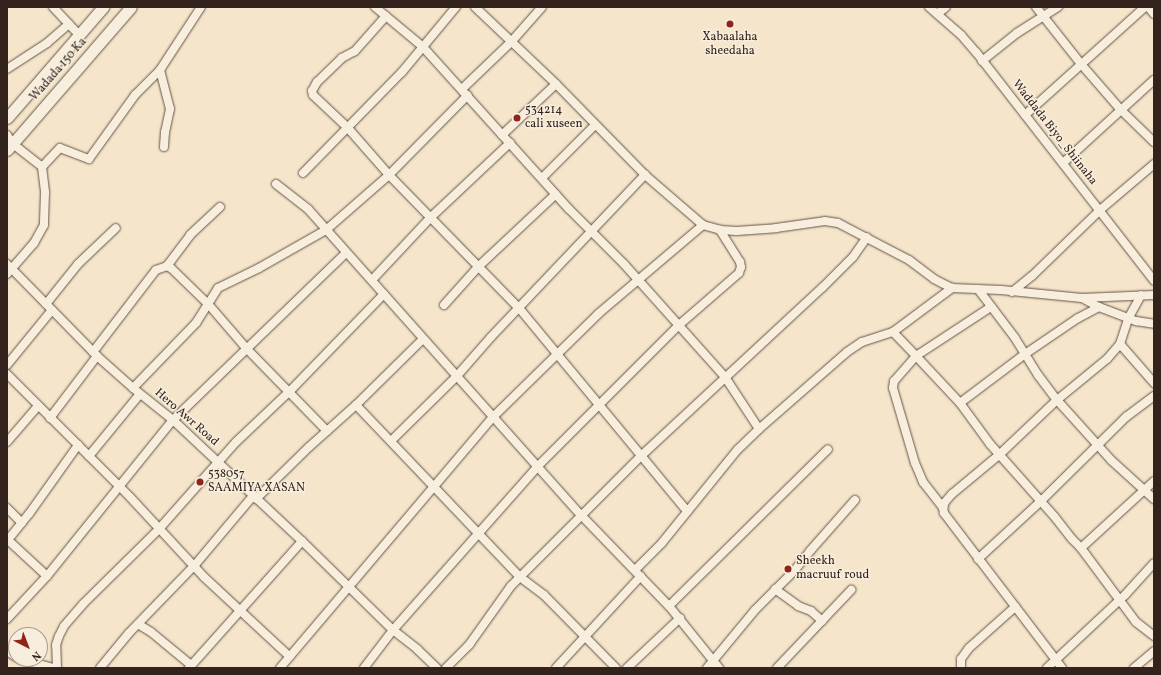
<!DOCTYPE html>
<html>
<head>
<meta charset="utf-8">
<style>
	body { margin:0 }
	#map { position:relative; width:1161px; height:675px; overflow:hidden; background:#f5e5ca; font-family:Vollkorn,serif }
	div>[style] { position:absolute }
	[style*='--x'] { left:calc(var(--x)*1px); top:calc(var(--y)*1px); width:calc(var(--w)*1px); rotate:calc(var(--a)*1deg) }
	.roads { filter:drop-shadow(0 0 1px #645448) drop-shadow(0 0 1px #645448) }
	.street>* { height:8px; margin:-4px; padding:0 4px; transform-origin:4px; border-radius:4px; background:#f8eedd }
	.secondary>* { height:11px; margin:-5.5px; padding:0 5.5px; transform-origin:5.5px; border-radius:5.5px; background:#f8eedd }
	.dots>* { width:11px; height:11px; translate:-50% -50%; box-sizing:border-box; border:2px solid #f8eedd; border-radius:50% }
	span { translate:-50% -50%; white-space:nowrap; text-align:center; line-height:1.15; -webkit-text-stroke:3px #f8eedd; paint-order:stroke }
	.poi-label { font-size:12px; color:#33231c }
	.left { translate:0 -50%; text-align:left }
	.street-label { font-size:12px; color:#33231c }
	.frame { position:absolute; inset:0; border:8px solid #33231c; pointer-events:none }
	.north { position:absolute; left:8px; top:627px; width:40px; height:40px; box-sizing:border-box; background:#f8eedd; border:1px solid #a99d90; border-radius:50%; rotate:138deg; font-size:11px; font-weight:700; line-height:16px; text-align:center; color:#33231c }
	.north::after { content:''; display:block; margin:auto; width:14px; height:18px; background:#8f2418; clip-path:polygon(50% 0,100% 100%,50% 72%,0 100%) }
</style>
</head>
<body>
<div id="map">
	<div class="roads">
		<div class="street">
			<div style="--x:53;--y:7;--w:38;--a:47"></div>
			<div style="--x:375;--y:7;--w:62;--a:39.8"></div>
			<div style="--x:423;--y:47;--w:218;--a:48"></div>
			<div style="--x:569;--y:209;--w:78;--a:45"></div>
			<div style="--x:624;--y:264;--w:152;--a:48.2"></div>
			<div style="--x:725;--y:377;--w:62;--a:56.8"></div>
			<div style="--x:759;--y:429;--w:29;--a:136"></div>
			<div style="--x:738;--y:449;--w:121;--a:129"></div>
			<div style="--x:662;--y:543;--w:38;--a:135"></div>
			<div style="--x:475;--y:7;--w:112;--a:43.5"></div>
			<div style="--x:556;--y:84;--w:127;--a:45.6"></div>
			<div style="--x:645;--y:175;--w:77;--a:40.8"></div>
			<div style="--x:703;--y:225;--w:18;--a:16"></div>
			<div style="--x:720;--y:230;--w:17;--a:3"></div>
			<div style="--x:737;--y:231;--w:39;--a:-4"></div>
			<div style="--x:776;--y:228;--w:49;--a:-8.1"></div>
			<div style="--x:825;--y:221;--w:13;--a:9"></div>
			<div style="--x:838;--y:223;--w:80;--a:27.5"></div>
			<div style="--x:909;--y:260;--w:31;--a:37"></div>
			<div style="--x:934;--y:279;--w:20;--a:27"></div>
			<div style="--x:952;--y:288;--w:49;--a:2.3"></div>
			<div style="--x:1001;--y:290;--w:81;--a:5.6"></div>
			<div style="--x:1082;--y:298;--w:72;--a:-2.4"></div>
			<div style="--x:929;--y:7;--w:43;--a:41.2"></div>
			<div style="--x:961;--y:35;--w:23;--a:49"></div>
			<div style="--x:976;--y:52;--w:290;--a:52.1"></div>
			<div style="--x:1036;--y:7;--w:73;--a:51.7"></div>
			<div style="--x:1081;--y:64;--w:61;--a:49"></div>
			<div style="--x:1121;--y:110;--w:46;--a:44.1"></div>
			<div style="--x:1148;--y:7;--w:9;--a:49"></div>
			<div style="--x:937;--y:14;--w:11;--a:-38"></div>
			<div style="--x:386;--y:16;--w:47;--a:131.5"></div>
			<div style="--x:355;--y:51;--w:15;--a:152"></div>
			<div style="--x:342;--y:58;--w:35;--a:136"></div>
			<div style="--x:317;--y:82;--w:10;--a:119"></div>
			<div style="--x:312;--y:91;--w:4;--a:76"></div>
			<div style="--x:313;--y:95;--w:47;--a:43.3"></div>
			<div style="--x:347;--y:127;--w:64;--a:48.8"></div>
			<div style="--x:389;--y:175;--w:186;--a:45.7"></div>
			<div style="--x:519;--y:308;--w:264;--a:50.4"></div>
			<div style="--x:982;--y:61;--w:45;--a:-38.7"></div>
			<div style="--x:1017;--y:33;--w:49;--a:-32.4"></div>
			<div style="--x:7;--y:69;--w:48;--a:-33"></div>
			<div style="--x:47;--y:43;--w:29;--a:-41"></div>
			<div style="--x:160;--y:70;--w:40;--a:75.6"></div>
			<div style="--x:170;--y:109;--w:24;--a:102"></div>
			<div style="--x:165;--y:132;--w:15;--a:94"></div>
			<div style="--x:462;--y:89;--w:69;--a:-43.8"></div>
			<div style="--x:512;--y:41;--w:45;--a:-48.6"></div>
			<div style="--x:1025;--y:115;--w:161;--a:-42"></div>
			<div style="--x:7;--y:135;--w:11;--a:56"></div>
			<div style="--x:13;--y:144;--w:37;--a:38"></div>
			<div style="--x:42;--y:167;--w:26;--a:83"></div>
			<div style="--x:45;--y:193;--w:32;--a:92"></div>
			<div style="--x:44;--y:225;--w:21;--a:119"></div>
			<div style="--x:34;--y:243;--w:41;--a:131.1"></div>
			<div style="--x:502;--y:135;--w:74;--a:-43.4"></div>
			<div style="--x:1063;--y:163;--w:123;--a:-42.4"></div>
			<div style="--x:42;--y:167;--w:26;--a:-47"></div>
			<div style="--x:60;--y:148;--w:31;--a:21"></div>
			<div style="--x:89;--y:159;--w:79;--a:-54.3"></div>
			<div style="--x:135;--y:95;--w:35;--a:-45"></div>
			<div style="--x:160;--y:70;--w:75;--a:-56.9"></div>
			<div style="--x:303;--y:173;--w:141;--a:-45.6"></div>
			<div style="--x:402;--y:72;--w:85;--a:-50.3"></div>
			<div style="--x:542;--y:178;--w:75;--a:-45"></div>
			<div style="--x:276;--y:184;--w:41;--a:38"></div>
			<div style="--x:308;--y:209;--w:410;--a:48.3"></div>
			<div style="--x:581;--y:515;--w:127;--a:46"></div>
			<div style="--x:669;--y:606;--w:80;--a:51.1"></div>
			<div style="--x:7;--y:264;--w:129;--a:45.6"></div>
			<div style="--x:97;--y:356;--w:48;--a:41.6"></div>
			<div style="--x:133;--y:388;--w:51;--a:38.7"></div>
			<div style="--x:173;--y:420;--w:177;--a:43.2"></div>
			<div style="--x:302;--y:541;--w:127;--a:44.4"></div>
			<div style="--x:393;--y:630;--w:31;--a:38"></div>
			<div style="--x:417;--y:649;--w:28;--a:44"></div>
			<div style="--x:167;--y:266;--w:4;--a:27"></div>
			<div style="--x:171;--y:268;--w:52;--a:44.2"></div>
			<div style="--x:372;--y:280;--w:85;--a:-46.9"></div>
			<div style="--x:430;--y:218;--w:110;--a:-43.2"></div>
			<div style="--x:978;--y:289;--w:61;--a:52.9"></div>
			<div style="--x:1015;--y:338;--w:44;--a:58.1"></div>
			<div style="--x:1038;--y:375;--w:31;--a:53"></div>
			<div style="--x:1057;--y:400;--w:81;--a:48"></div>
			<div style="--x:1111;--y:460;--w:58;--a:42.2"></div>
			<div style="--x:1012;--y:292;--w:26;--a:-39"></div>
			<div style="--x:1032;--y:276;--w:95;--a:-44.1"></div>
			<div style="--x:1100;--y:210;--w:71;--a:-40.4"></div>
			<div style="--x:1082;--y:298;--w:19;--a:28"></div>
			<div style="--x:1099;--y:307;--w:40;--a:21"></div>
			<div style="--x:1136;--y:321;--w:18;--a:9"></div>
			<div style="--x:46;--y:304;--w:51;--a:-51.3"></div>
			<div style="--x:78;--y:264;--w:52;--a:-43.5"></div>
			<div style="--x:209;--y:305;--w:57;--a:49.3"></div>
			<div style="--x:246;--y:348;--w:116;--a:45.7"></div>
			<div style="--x:444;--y:305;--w:52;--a:-48.1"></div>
			<div style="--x:479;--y:266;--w:105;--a:-43.1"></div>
			<div style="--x:1099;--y:307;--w:24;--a:152"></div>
			<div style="--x:1078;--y:318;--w:64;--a:145.8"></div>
			<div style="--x:1025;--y:354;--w:81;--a:143"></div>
			<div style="--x:960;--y:403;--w:51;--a:53.8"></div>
			<div style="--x:990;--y:444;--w:96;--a:48.4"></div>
			<div style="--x:1054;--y:516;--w:29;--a:52"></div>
			<div style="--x:1072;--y:539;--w:13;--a:45"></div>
			<div style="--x:1081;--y:548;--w:92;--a:53.4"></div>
			<div style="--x:1136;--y:622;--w:23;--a:38"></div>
			<div style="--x:893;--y:332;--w:74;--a:-36.7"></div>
			<div style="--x:1120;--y:344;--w:52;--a:48.9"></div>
			<div style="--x:93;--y:352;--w:103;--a:-52.5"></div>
			<div style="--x:156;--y:270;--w:12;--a:-20"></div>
			<div style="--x:167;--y:266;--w:39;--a:-53"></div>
			<div style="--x:190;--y:235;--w:41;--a:-43"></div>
			<div style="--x:7;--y:365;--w:71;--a:-50.7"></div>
			<div style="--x:7;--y:374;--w:174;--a:45"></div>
			<div style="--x:130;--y:497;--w:109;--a:47.2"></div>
			<div style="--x:204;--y:577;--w:117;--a:42.9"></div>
			<div style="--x:133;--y:388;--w:91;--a:-45.9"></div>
			<div style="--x:196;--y:323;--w:41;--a:-57.8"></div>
			<div style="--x:218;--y:288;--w:46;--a:-26"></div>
			<div style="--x:259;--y:268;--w:77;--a:-29.6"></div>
			<div style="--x:326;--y:230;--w:84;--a:-41.1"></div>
			<div style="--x:389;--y:175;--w:112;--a:-45.4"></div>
			<div style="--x:960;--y:403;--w:64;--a:-133.1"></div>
			<div style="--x:916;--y:356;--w:90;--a:-33.2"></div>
			<div style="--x:356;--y:405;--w:94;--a:-44.6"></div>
			<div style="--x:50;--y:418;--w:78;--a:-52.8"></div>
			<div style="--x:759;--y:429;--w:117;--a:-41.2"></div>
			<div style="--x:847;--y:352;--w:18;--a:-34"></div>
			<div style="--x:862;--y:342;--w:33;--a:-18"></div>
			<div style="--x:893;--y:332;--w:33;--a:46"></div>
			<div style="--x:916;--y:356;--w:33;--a:131"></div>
			<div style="--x:894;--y:381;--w:7;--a:98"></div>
			<div style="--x:893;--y:388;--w:78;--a:73.7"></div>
			<div style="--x:915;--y:463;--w:21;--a:67"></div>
			<div style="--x:923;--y:482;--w:33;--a:52"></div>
			<div style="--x:391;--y:441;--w:91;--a:-44.6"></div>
			<div style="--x:456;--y:377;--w:53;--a:-48.8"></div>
			<div style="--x:491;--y:337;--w:224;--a:-46.5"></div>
			<div style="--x:7;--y:442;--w:48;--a:-49.3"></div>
			<div style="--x:89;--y:456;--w:80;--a:-50.6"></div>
			<div style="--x:256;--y:499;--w:74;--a:-44.5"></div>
			<div style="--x:309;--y:447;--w:63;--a:-41.8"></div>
			<div style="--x:356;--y:405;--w:238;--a:46.4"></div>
			<div style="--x:520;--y:577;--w:30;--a:37"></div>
			<div style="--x:544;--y:595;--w:103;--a:45.4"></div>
			<div style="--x:7;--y:508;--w:21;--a:45"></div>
			<div style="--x:8;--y:540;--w:53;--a:42.7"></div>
			<div style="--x:7;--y:541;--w:35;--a:-51"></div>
			<div style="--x:29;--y:514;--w:85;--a:-54.6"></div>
			<div style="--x:1081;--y:548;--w:99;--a:-42.5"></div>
			<div style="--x:978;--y:559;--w:86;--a:-42.6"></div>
			<div style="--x:1041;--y:501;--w:120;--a:-44.7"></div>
			<div style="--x:1126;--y:417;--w:35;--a:-37"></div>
			<div style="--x:775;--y:589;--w:29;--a:36"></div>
			<div style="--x:798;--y:606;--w:14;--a:21"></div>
			<div style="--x:811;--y:611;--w:15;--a:42"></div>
			<div style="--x:669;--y:606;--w:223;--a:-44.6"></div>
			<div style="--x:7;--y:619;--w:59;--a:-47.1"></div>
			<div style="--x:47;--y:576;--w:201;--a:-51.1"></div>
			<div style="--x:173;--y:420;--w:239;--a:-44"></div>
			<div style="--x:138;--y:624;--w:15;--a:32"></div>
			<div style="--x:151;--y:632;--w:52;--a:39.5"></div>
			<div style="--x:7;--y:651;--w:11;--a:34"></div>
			<div style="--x:20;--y:659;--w:34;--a:15"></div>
			<div style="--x:57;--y:668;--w:23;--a:-92"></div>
			<div style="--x:56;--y:645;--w:9;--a:-72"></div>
			<div style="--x:59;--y:636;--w:11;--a:-63"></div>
			<div style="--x:64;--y:626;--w:29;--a:-49"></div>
			<div style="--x:83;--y:604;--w:107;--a:-44.6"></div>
			<div style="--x:159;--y:529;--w:116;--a:-48.5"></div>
			<div style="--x:236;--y:442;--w:74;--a:-43.4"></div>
			<div style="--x:290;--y:391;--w:135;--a:-45.9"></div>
			<div style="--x:100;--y:668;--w:45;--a:-50.4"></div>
			<div style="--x:129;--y:633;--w:93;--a:-45.9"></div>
			<div style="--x:194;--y:566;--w:92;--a:-49.9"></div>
			<div style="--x:189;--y:668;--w:170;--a:-48.3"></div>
			<div style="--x:280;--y:668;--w:331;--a:-49.7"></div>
			<div style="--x:494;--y:416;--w:146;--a:-44.4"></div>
			<div style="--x:598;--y:314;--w:138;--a:-40.3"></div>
			<div style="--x:364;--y:668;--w:48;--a:-52.7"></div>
			<div style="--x:393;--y:630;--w:219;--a:-48.5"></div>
			<div style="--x:538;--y:466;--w:199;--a:-45"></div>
			<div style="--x:679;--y:325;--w:79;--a:-40.9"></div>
			<div style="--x:739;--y:273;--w:6;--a:-72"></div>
			<div style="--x:741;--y:267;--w:5;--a:-101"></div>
			<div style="--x:740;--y:262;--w:38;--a:-122"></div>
			<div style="--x:446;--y:668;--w:33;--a:-45"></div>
			<div style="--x:469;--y:645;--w:72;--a:-54.6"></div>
			<div style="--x:511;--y:586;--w:185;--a:-45"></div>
			<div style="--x:642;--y:455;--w:246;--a:-42.9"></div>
			<div style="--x:822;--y:288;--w:44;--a:-45"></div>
			<div style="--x:853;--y:257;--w:24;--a:-55"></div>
			<div style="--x:556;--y:668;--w:125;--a:-47.3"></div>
			<div style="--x:627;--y:668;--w:73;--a:-43.3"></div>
			<div style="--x:707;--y:668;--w:75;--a:-50.4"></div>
			<div style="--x:755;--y:610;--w:55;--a:-45"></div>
			<div style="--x:794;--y:571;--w:26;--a:-51"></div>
			<div style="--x:810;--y:551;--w:68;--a:-48.6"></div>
			<div style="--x:777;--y:668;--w:108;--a:-46.5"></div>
			<div style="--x:961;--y:668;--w:9;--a:-90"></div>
			<div style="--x:961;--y:659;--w:14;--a:-54"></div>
			<div style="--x:969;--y:648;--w:62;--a:-41.7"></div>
			<div style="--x:1047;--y:668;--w:107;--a:-43.1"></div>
			<div style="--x:1125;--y:595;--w:43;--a:-47.8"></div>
			<div style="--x:1062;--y:668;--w:195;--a:-127.3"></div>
			<div style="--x:944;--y:513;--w:5;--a:-101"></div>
			<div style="--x:943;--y:508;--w:6;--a:-72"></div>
			<div style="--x:945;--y:502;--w:11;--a:-49"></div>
			<div style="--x:952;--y:494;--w:62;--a:-39.8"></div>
			<div style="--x:1000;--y:454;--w:79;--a:-43.5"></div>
			<div style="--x:1057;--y:400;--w:65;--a:-39.4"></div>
			<div style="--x:1107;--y:359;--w:20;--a:-49"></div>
			<div style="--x:1120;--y:344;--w:28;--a:-72"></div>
			<div style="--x:1129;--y:317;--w:25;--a:-61"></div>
			<div style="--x:1134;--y:668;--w:26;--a:-40"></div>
		</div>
		<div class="secondary">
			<div style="--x:7;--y:118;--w:147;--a:-49.1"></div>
			<div style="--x:7;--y:150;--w:189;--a:-49.1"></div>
		</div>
	</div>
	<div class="dots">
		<div style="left:730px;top:24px;background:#8f2418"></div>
		<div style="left:517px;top:118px;background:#8f2418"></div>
		<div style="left:200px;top:482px;background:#8f2418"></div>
		<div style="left:788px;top:569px;background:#8f2418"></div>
	</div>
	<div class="poi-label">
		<span style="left:730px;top:45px">Xabaalaha<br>sheedaha</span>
		<span class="left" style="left:525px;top:118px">534214<br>cali xuseen</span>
		<span class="left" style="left:208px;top:482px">538057<br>SAAMIYA XASAN</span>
		<span class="left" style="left:796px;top:569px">Sheekh<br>macruuf roud</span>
	</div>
	<div class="street-label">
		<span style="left:59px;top:70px;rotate:-49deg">Wadada 150 Ka</span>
		<span style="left:1054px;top:133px;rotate:52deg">Waddada Biyo_Shiinaha</span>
		<span style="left:186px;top:418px;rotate:41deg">Hero Awr Road</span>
	</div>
	<div class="frame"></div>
	<div class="north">N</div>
</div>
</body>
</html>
